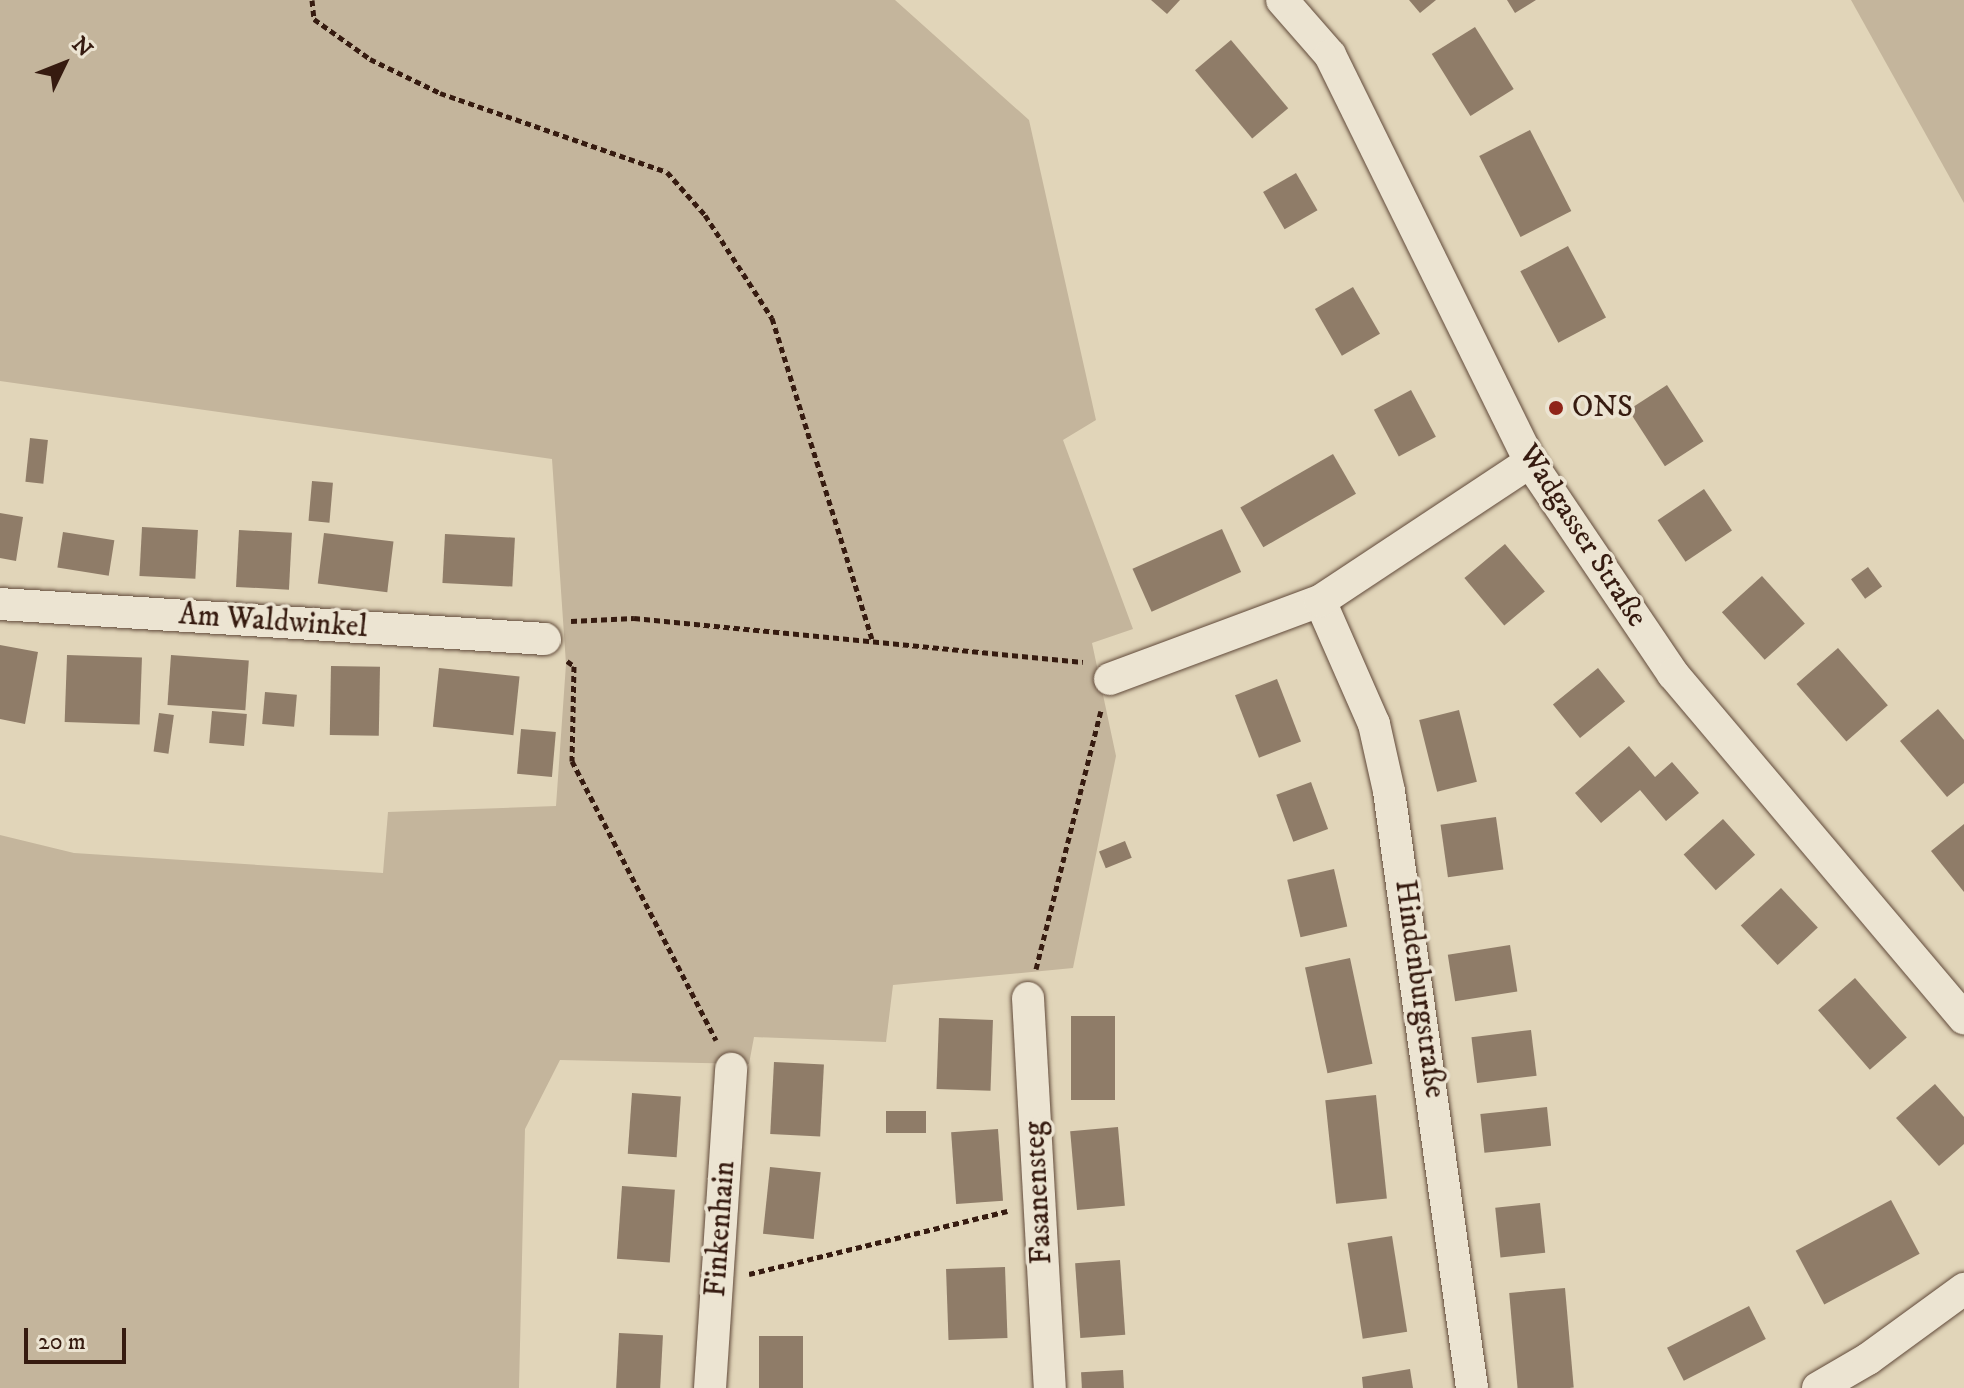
<!DOCTYPE html>
<html>
<head>
<meta charset="utf-8">
<style>
	body { margin:0 }
	#map { position:relative; width:1964px; height:1388px; overflow:hidden; background:#e1d5b9; font-family:"IM FELL DW Pica",serif }
	div>[style] { position:absolute }
	[style*='--x'] { left:calc(var(--x)*1px); top:calc(var(--y)*1px); width:calc(var(--w)*1px); rotate:calc(var(--a)*1deg) }
	.green>* { inset:0; background:#c4b59c }
	.building>* { inset:0; background:#8f7c68; transform-origin:0 0 }
	.path>* { height:5px; margin-top:-2.5px; transform-origin:0; background:repeating-linear-gradient(90deg,#361b10 0 6px,transparent 0 10px) }
	.roads { filter:drop-shadow(0 0 2px #614a3a) drop-shadow(0 0 2px #614a3a) }
	.minor>* { height:32px; margin:-16px; padding:0 16px; transform-origin:16px; border-radius:16px; background:#ece4d2 }
	.dots>* { width:22px; height:22px; translate:-50% -50%; box-sizing:border-box; border:4px solid #ece4d2; border-radius:50% }
	span { translate:-50% -50%; white-space:nowrap; text-align:center; line-height:1.15; -webkit-text-stroke:7px #ece4d2; paint-order:stroke }
	.poi-label { font-size:30px; color:#361b10 }
	.left { translate:0 -50%; text-align:left }
	.street-label { font-size:30px; color:#361b10 }
	.north { position:absolute; left:24px; top:24px; width:80px; height:80px; -webkit-text-stroke:6px #ece4d2; paint-order:stroke; rotate:47deg; font-size:22px; font-weight:700; line-height:32px; text-align:center; color:#361b10 }
	.north::after { content:''; display:block; margin:auto; width:28px; height:36px; background:#361b10; clip-path:polygon(50% 0,100% 100%,50% 72%,0 100%) }
	.scale { position:absolute; left:24px; top:1328px; width:102px; height:36px; box-sizing:border-box; border:4px solid #361b10; border-top:0; padding-left:10px; font-size:24px; line-height:28px; white-space:nowrap; color:#361b10; -webkit-text-stroke:6px #ece4d2; paint-order:stroke }
</style>
</head>
<body>
<div id="map">
	<div class="green">
		<div style="clip-path:polygon(0 0,895px 0,1029px 120px,1096px 420px,1063px 440px,1133px 629px,1092px 643px,1116px 756px,1073px 968px,893px 985px,886px 1042px,754px 1037px,749px 1064px,560px 1060px,525px 1129px,519px 1388px,0 1388px,0 835px,74px 853px,383px 873px,388px 812px,556px 806px,566px 664px,552px 459px,0 381px)"></div>
		<div style="clip-path:polygon(1851px 0,1964px 0,1964px 203px)"></div>
	</div>
	<div class="building">
		<div style="clip-path:polygon(1151px 0,1180px 0,1167px 14px)"></div>
		<div style="clip-path:polygon(1409px 0,1436px 0,1420px 13px)"></div>
		<div style="clip-path:polygon(1507px 0,1536px 0,1515px 13px)"></div>
		<div style="left:1475px;top:27px;width:73px;height:51px;rotate:58deg"></div>
		<div style="left:1231px;top:40px;width:89px;height:47px;rotate:50deg"></div>
		<div style="left:1530px;top:130px;width:91px;height:57px;rotate:63deg"></div>
		<div style="left:1296px;top:173px;width:43px;height:38px;rotate:60deg"></div>
		<div style="left:1568px;top:246px;width:81px;height:54px;rotate:62deg"></div>
		<div style="left:1353px;top:287px;width:54px;height:44px;rotate:60deg"></div>
		<div style="left:1667px;top:385px;width:67px;height:46px;rotate:57deg"></div>
		<div style="left:1411px;top:390px;width:53px;height:42px;rotate:62deg"></div>
		<div style="left:1561px;top:399px;width:11px;height:17px;rotate:63deg"></div>
		<div style="left:30px;top:438px;width:18px;height:44px;rotate:6deg"></div>
		<div style="left:1333px;top:454px;width:46px;height:107px;rotate:60deg"></div>
		<div style="left:312px;top:481px;width:21px;height:40px;rotate:5deg"></div>
		<div style="left:1704px;top:489px;width:50px;height:56px;rotate:56deg"></div>
		<div style="clip-path:polygon(0 513px,23px 517px,16px 561px,0 558px)"></div>
		<div style="left:142px;top:527px;width:56px;height:49px;rotate:3deg"></div>
		<div style="left:1222px;top:529px;width:47px;height:98px;rotate:66deg"></div>
		<div style="left:239px;top:530px;width:53px;height:57px;rotate:3deg"></div>
		<div style="left:63px;top:532px;width:52px;height:36px;rotate:9deg"></div>
		<div style="left:324px;top:533px;width:70px;height:51px;rotate:7deg"></div>
		<div style="left:445px;top:534px;width:70px;height:49px;rotate:3deg"></div>
		<div style="left:1505px;top:544px;width:62px;height:53px;rotate:50deg"></div>
		<div style="left:1868px;top:567px;width:24px;height:21px;rotate:54deg"></div>
		<div style="left:1762px;top:576px;width:64px;height:54px;rotate:48deg"></div>
		<div style="clip-path:polygon(0 645px,38px 652px,25px 724px,0 719px)"></div>
		<div style="left:1838px;top:648px;width:76px;height:55px;rotate:49deg"></div>
		<div style="left:67px;top:655px;width:75px;height:67px;rotate:2deg"></div>
		<div style="left:171px;top:655px;width:78px;height:50px;rotate:4deg"></div>
		<div style="left:331px;top:666px;width:49px;height:69px;rotate:1deg"></div>
		<div style="left:439px;top:668px;width:81px;height:59px;rotate:6deg"></div>
		<div style="left:1598px;top:668px;width:43px;height:58px;rotate:51deg"></div>
		<div style="left:1277px;top:679px;width:67px;height:45px;rotate:69deg"></div>
		<div style="left:265px;top:692px;width:32px;height:32px;rotate:5deg"></div>
		<div style="clip-path:polygon(1938px 709px,1964px 740px,1964px 783px,1947px 797px,1900px 741px)"></div>
		<div style="left:1459px;top:710px;width:74px;height:41px;rotate:76deg"></div>
		<div style="left:212px;top:711px;width:35px;height:32px;rotate:5deg"></div>
		<div style="left:159px;top:713px;width:15px;height:39px;rotate:8deg"></div>
		<div style="left:521px;top:729px;width:35px;height:45px;rotate:5deg"></div>
		<div style="clip-path:polygon(1629px 746px,1655px 777px,1672px 762px,1699px 793px,1666px 821px,1640px 790px,1601px 823px,1575px 793px)"></div>
		<div style="left:1311px;top:782px;width:50px;height:37px;rotate:70deg"></div>
		<div style="left:1496px;top:817px;width:53px;height:56px;rotate:82deg"></div>
		<div style="left:1723px;top:819px;width:48px;height:53px;rotate:48deg"></div>
		<div style="clip-path:polygon(1964px 824px,1964px 892px,1931px 851px)"></div>
		<div style="left:1125px;top:841px;width:18px;height:28px;rotate:68deg"></div>
		<div style="left:1334px;top:869px;width:59px;height:48px;rotate:77deg"></div>
		<div style="left:1781px;top:888px;width:54px;height:55px;rotate:47deg"></div>
		<div style="left:1510px;top:945px;width:47px;height:63px;rotate:81deg"></div>
		<div style="left:1350px;top:958px;width:108px;height:46px;rotate:78deg"></div>
		<div style="left:1855px;top:978px;width:79px;height:49px;rotate:49deg"></div>
		<div style="left:1071px;top:1016px;width:44px;height:84px"></div>
		<div style="left:939px;top:1018px;width:54px;height:71px;rotate:2deg"></div>
		<div style="left:1531px;top:1030px;width:46px;height:60px;rotate:83deg"></div>
		<div style="left:774px;top:1062px;width:50px;height:72px;rotate:3deg"></div>
		<div style="clip-path:polygon(1935px 1084px,1964px 1117px,1964px 1144px,1939px 1166px,1896px 1118px)"></div>
		<div style="left:632px;top:1093px;width:49px;height:61px;rotate:4deg"></div>
		<div style="left:1376px;top:1095px;width:104px;height:51px;rotate:84deg"></div>
		<div style="left:1547px;top:1107px;width:39px;height:67px;rotate:84deg"></div>
		<div style="left:926px;top:1111px;width:22px;height:40px;rotate:90deg"></div>
		<div style="left:1118px;top:1127px;width:79px;height:48px;rotate:85deg"></div>
		<div style="left:998px;top:1129px;width:72px;height:47px;rotate:86deg"></div>
		<div style="left:770px;top:1167px;width:51px;height:67px;rotate:6deg"></div>
		<div style="left:622px;top:1186px;width:53px;height:73px;rotate:4deg"></div>
		<div style="left:1891px;top:1200px;width:61px;height:108px;rotate:62deg"></div>
		<div style="left:1540px;top:1203px;width:50px;height:45px;rotate:84deg"></div>
		<div style="left:1392px;top:1236px;width:97px;height:45px;rotate:81deg"></div>
		<div style="left:1120px;top:1260px;width:75px;height:45px;rotate:86deg"></div>
		<div style="left:1005px;top:1267px;width:71px;height:59px;rotate:88deg"></div>
		<div style="left:1565px;top:1288px;width:100px;height:56px;rotate:85deg"></div>
		<div style="left:1749px;top:1306px;width:37px;height:92px;rotate:63deg"></div>
		<div style="left:619px;top:1333px;width:44px;height:55px;rotate:3deg"></div>
		<div style="left:759px;top:1336px;width:44px;height:52px"></div>
		<div style="clip-path:polygon(1410px 1369px,1413px 1388px,1363px 1388px,1362px 1377px)"></div>
		<div style="left:1123px;top:1370px;width:18px;height:42px;rotate:87deg"></div>
	</div>
	<div class="path">
		<div style="--x:312;--y:0;--w:19;--a:84"></div>
		<div style="--x:314;--y:19;--w:69;--a:35.5"></div>
		<div style="--x:370;--y:59;--w:78;--a:25.9"></div>
		<div style="--x:440;--y:93;--w:240;--a:19.2"></div>
		<div style="--x:667;--y:172;--w:57;--a:48.5"></div>
		<div style="--x:705;--y:215;--w:123;--a:57"></div>
		<div style="--x:772;--y:318;--w:336;--a:72.7"></div>
		<div style="--x:571;--y:621;--w:63;--a:-2.7"></div>
		<div style="--x:634;--y:618;--w:451;--a:5.6"></div>
		<div style="--x:567;--y:661;--w:9;--a:36"></div>
		<div style="--x:574;--y:666;--w:95;--a:91.2"></div>
		<div style="--x:572;--y:761;--w:314;--a:62.7"></div>
		<div style="--x:1036;--y:969;--w:266;--a:-75.9"></div>
		<div style="--x:749;--y:1274;--w:266;--a:-13.7"></div>
	</div>
	<div class="roads">
		<div class="minor">
			<div style="--x:1282;--y:0;--w:73;--a:48.9"></div>
			<div style="--x:1330;--y:55;--w:453;--a:63.8"></div>
			<div style="--x:1530;--y:462;--w:256;--a:56"></div>
			<div style="--x:1673;--y:674;--w:451;--a:49.8"></div>
			<div style="--x:0;--y:604;--w:546;--a:3.67"></div>
			<div style="--x:1110;--y:679;--w:224;--a:-20.4"></div>
			<div style="--x:1028;--y:998;--w:391;--a:86.8"></div>
			<div style="--x:710;--y:1388;--w:320;--a:-86.2"></div>
			<div style="--x:1472;--y:1388;--w:603;--a:-97.92"></div>
			<div style="--x:1389;--y:791;--w:69;--a:-102.6"></div>
			<div style="--x:1374;--y:724;--w:134;--a:-113.7"></div>
			<div style="--x:1320;--y:601;--w:252;--a:-33.5"></div>
			<div style="--x:1818;--y:1388;--w:58;--a:-30.1"></div>
			<div style="--x:1868;--y:1359;--w:119;--a:-36.1"></div>
		</div>
	</div>
	<div class="dots">
		<div style="left:1556px;top:408px;background:#8f2418"></div>
	</div>
	<div class="poi-label">
		<span class="left" style="left:1572px;top:408px">ONS</span>
	</div>
	<div class="street-label">
		<span style="left:1582px;top:536px;rotate:57deg">Wadgasser Straße</span>
		<span style="left:273px;top:622px;rotate:4deg">Am Waldwinkel</span>
		<span style="left:1419px;top:989px;rotate:82deg">Hindenburgstraße</span>
		<span style="left:1039px;top:1193px;rotate:-93deg">Fasanensteg</span>
		<span style="left:721px;top:1229px;rotate:-86deg">Finkenhain</span>
	</div>
	<div class="north">N</div>
	<div class="scale">20 m</div>
</div>
</body>
</html>
